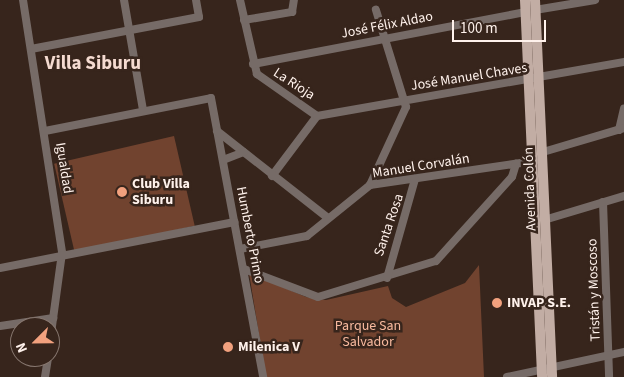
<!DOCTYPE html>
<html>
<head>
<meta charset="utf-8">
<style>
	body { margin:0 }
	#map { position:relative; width:624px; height:377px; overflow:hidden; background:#37251c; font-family:"Source Sans 3",sans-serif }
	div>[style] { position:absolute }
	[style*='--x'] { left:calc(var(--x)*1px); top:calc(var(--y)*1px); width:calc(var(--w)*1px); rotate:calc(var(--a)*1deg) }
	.green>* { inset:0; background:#71432f; transform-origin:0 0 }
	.minor>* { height:8px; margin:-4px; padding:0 4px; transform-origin:4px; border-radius:4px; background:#766b67 }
	.major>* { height:10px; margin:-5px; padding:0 5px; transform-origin:5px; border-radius:5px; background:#c2ada4 }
	.dots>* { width:14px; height:14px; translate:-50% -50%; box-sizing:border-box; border:2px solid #37251c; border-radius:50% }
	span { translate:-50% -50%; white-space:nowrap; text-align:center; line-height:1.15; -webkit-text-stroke:5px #37251c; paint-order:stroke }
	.street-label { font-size:14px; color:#fff2ec }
	.poi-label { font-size:14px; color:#fff2ec; font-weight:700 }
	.left { translate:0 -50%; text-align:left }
	.park-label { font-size:14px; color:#f8b99e }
	.district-label { font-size:19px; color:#f5dbd1; font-weight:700 }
	.north { position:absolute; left:10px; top:317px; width:50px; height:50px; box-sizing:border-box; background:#37251c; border:1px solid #87776f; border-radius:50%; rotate:247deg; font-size:14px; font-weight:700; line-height:20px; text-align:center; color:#fff2ec }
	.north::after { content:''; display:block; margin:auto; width:18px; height:22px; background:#f2a17e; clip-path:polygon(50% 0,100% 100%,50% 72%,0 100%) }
	.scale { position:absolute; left:452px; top:20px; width:94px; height:22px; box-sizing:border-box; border:2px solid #fff2ec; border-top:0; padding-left:6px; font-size:15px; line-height:18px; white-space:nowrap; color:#fff2ec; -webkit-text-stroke:4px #37251c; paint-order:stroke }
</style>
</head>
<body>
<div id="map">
	<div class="green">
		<div style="left:174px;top:136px;width:92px;height:123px;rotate:77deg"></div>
		<div style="clip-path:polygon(479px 265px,484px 377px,266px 377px,249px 273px,306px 297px,326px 300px,388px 286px,392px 298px,406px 307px,465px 283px)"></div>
	</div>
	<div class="minor">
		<div style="--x:23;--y:0;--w:256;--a:81.2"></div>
		<div style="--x:62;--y:253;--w:89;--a:97.8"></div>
		<div style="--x:124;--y:0;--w:112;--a:80.2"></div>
		<div style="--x:240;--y:0;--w:76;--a:77.1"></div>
		<div style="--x:257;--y:74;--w:73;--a:35"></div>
		<div style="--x:317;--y:116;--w:75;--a:126.9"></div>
		<div style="--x:535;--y:10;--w:61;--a:-9.5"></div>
		<div style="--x:244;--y:20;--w:49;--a:-9.5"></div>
		<div style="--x:292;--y:12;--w:12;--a:-81"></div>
		<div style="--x:31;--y:49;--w:171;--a:-10.8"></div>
		<div style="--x:199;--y:17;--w:17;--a:-100"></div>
		<div style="--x:253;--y:64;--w:278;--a:-10.8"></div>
		<div style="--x:317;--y:116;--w:312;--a:-10"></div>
		<div style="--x:619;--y:130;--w:22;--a:-77"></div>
		<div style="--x:45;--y:131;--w:169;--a:-11.2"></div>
		<div style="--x:211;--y:98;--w:284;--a:79.4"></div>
		<div style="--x:217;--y:131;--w:141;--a:38.1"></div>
		<div style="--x:543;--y:152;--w:84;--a:-16.5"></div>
		<div style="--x:223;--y:160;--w:22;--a:-21"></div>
		<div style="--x:370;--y:185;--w:86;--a:-65.2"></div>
		<div style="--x:406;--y:107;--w:102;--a:-107.2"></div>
		<div style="--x:603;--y:202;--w:175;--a:88"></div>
		<div style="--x:544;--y:220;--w:84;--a:-16.7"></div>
		<div style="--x:240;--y:249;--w:68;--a:-11"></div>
		<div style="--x:307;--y:236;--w:81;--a:-39"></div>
		<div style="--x:370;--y:185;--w:166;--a:-8.3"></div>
		<div style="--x:0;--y:268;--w:239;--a:-11.1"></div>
		<div style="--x:244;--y:269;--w:79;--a:20.7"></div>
		<div style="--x:318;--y:297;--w:123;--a:-17"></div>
		<div style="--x:436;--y:261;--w:113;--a:-47.9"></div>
		<div style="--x:512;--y:177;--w:14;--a:-73"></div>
		<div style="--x:387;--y:278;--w:103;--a:-74.2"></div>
		<div style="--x:0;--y:326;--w:54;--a:-8.6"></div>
		<div style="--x:45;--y:377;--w:20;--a:-81"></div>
		<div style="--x:507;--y:377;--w:120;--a:-12.1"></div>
	</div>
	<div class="major">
		<div style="--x:525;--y:0;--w:377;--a:87.4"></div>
		<div style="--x:535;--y:0;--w:377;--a:87.4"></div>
	</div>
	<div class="dots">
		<div style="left:122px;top:192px;background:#f2a17e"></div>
		<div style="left:497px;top:303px;background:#f2a17e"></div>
		<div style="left:228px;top:347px;background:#f2a17e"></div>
	</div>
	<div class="street-label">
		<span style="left:387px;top:25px;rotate:-11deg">José Félix Aldao</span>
		<span style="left:469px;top:77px;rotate:-9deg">José Manuel Chaves</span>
		<span style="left:294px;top:84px;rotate:33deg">La Rioja</span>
		<span style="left:421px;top:166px;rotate:-9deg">Manuel Corvalán</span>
		<span style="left:64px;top:168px;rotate:81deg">Igualdad</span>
		<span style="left:530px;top:189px;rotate:-92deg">Avenida Colón</span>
		<span style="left:389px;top:225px;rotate:-71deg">Santa Rosa</span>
		<span style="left:250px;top:235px;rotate:79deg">Humberto Primo</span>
		<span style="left:594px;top:290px;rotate:-92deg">Tristán y Moscoso</span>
	</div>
	<div class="poi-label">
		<span class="left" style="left:132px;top:192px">Club Villa<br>Siburu</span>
		<span class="left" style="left:507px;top:303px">INVAP S.E.</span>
		<span class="left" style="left:238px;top:347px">Milenica V</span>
	</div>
	<div class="park-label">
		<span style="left:368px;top:334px">Parque San<br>Salvador</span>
	</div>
	<div class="district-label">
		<span style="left:93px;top:64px">Villa Siburu</span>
	</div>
	<div class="north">N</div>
	<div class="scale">100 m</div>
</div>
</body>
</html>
